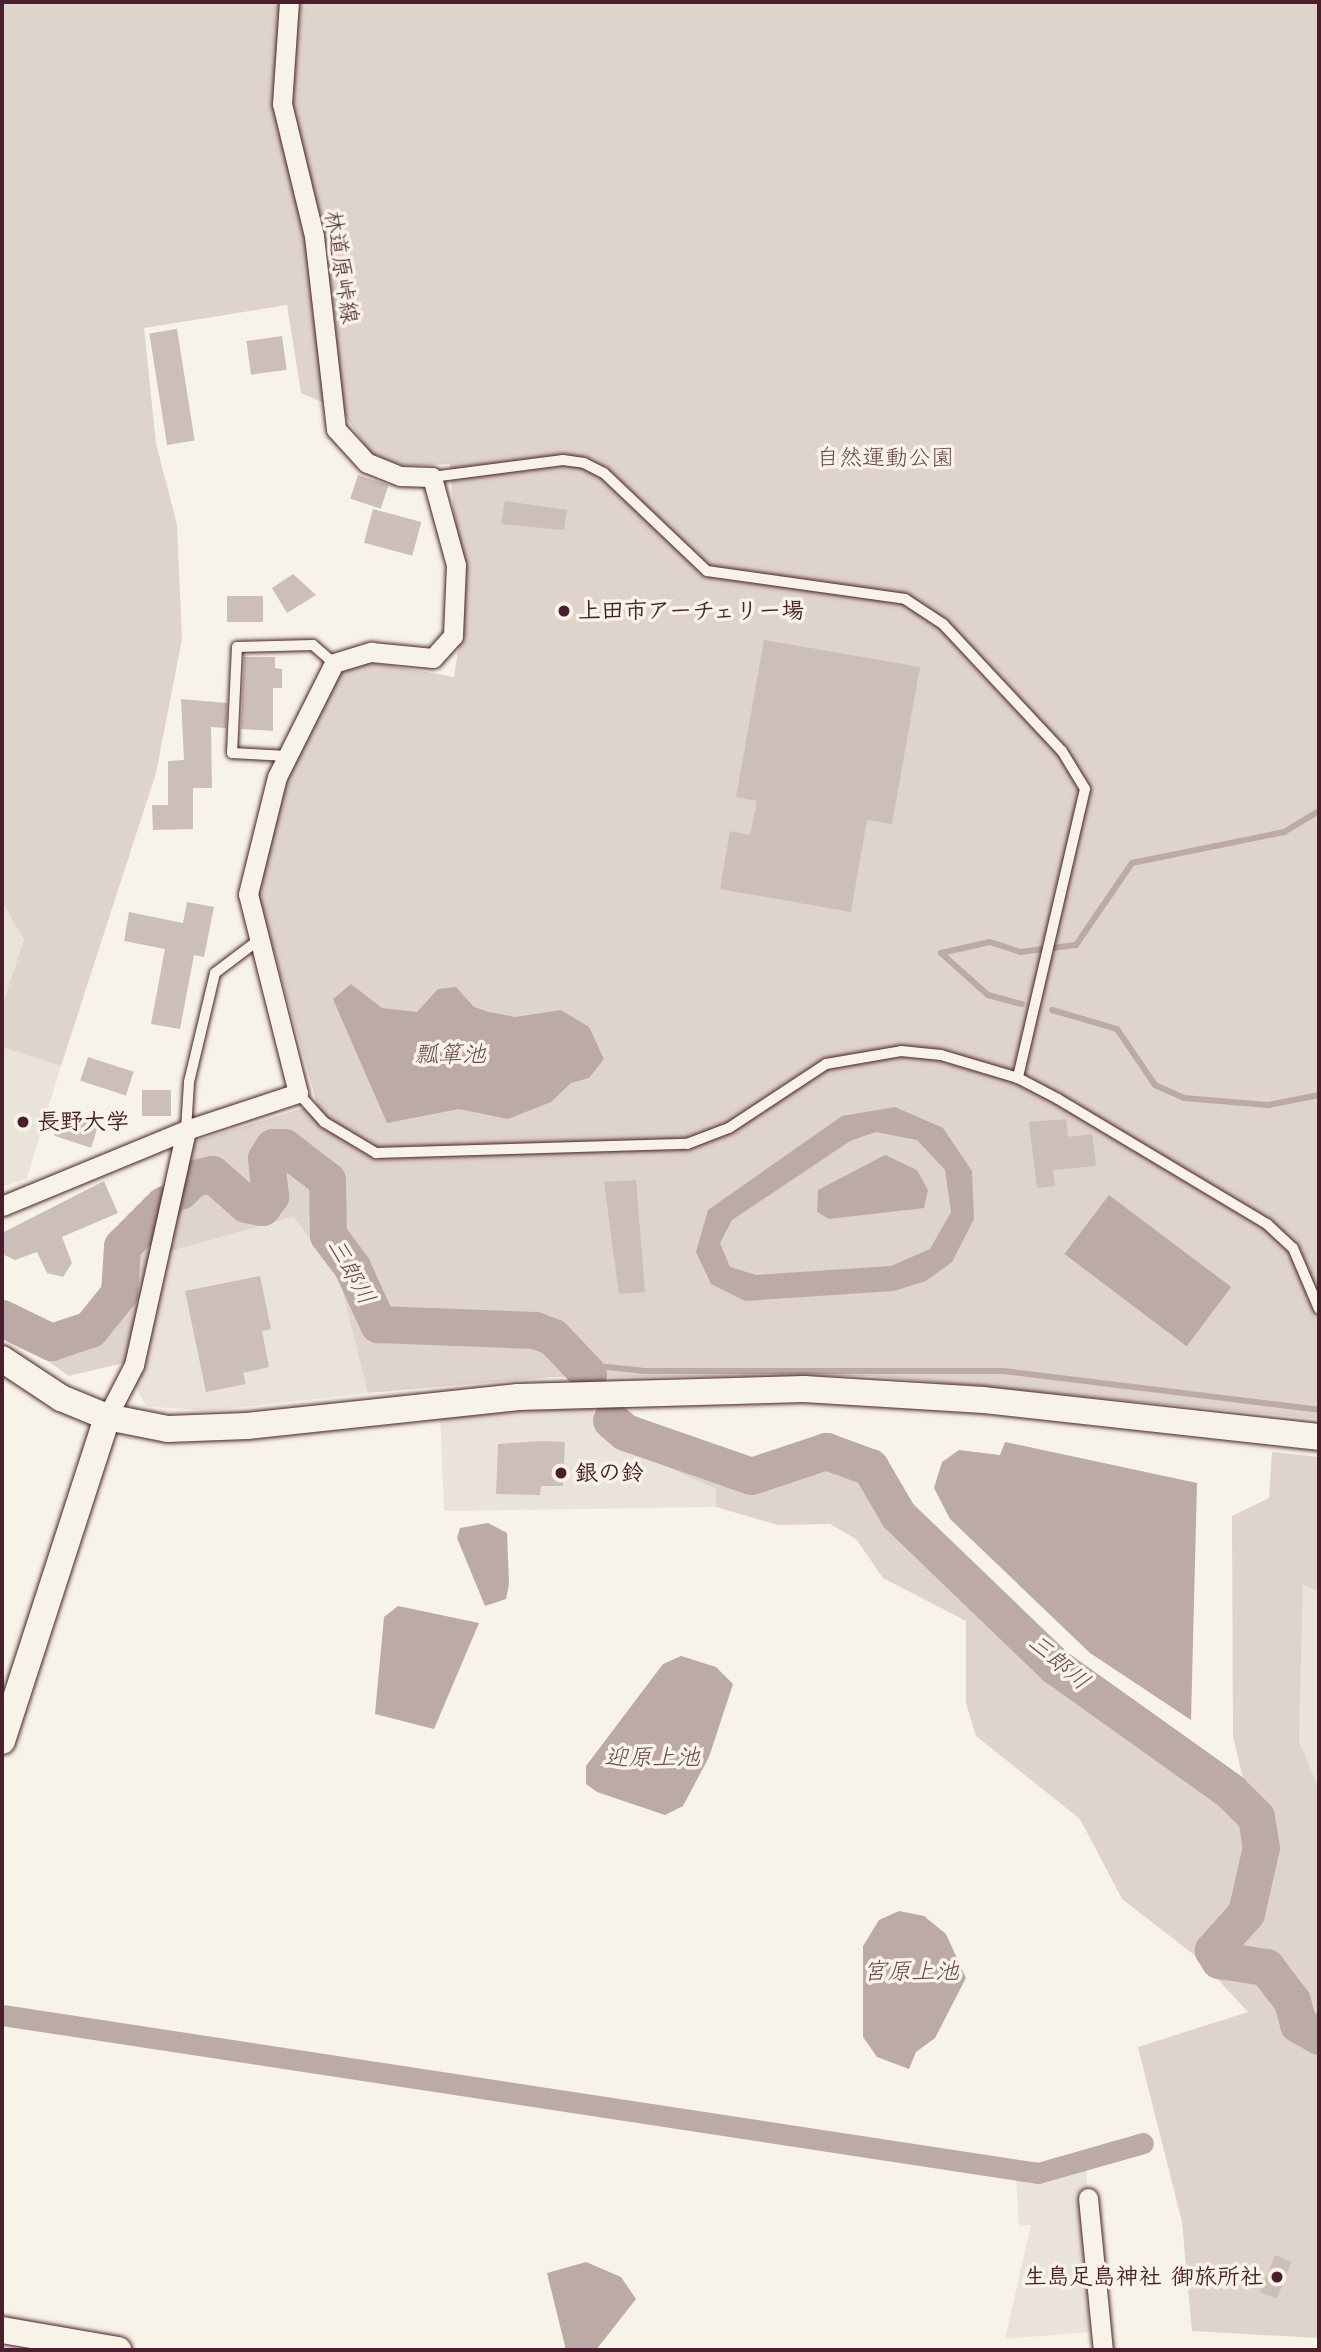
<!DOCTYPE html>
<html>
<head>
<meta charset="utf-8">
<style>
	body { margin:0 }
	#map { position:relative; width:1321px; height:2352px; overflow:hidden; background:#f7f3e8; font-family:"Architects Daughter","Klee One",sans-serif }
	div>[style] { position:absolute }
	[style*='--x'] { left:calc(var(--x)*1px); top:calc(var(--y)*1px); width:calc(var(--w)*1px); rotate:calc(var(--a)*1deg) }
	.built>* { inset:0; background:#eae3da }
	.green>* { inset:0; background:#ded4cc }
	.water>* { inset:0; background:#bcaaa7; transform-origin:0 0 }
	.stream>* { height:6px; margin:-3px; padding:0 3px; transform-origin:3px; border-radius:3px; background:#bcaaa7 }
	.canal>* { height:21px; margin:-10.5px; padding:0 10.5px; transform-origin:10.5px; border-radius:10.5px; background:#bcaaa7 }
	.river>* { height:37px; margin:-18.5px; padding:0 18.5px; transform-origin:18.5px; border-radius:18.5px; background:#bcaaa7 }
	.building>* { inset:0; background:#ccbfb9; transform-origin:0 0 }
	.roads { filter:drop-shadow(0 0 2px #4a1f2b) drop-shadow(0 0 2px #4a1f2b) }
	.lane>* { height:10px; margin:-5px; padding:0 5px; transform-origin:5px; border-radius:5px; background:#f7f3e8 }
	.street>* { height:19px; margin:-9.5px; padding:0 9.5px; transform-origin:9.5px; border-radius:9.5px; background:#f7f3e8 }
	.secondary>* { height:26px; margin:-13px; padding:0 13px; transform-origin:13px; border-radius:13px; background:#f7f3e8 }
	.dots>* { width:19px; height:19px; translate:-50% -50%; box-sizing:border-box; border:4px solid #f7f3e8; border-radius:50% }
	span { translate:-50% -50%; white-space:nowrap; text-align:center; line-height:1.15; -webkit-text-stroke:7px #f7f3e8; paint-order:stroke }
	.street-label { font-size:23px; color:#4a1f2b }
	.park-label { font-size:23px; color:#6f4c53 }
	.poi-label { font-size:23px; color:#4a1f2b; font-weight:700 }
	.left { translate:0 -50%; text-align:left }
	.right { translate:-100% -50%; text-align:right }
	.water-label { font-size:24px; color:#6c4950; font-style:italic }
	.frame { position:absolute; inset:0; border:4px solid #4a1f2b; pointer-events:none }
</style>
</head>
<body>
<div id="map">
	<div class="built">
		<div style="clip-path:polygon(2px 901px,24px 940px,2px 1006px)"></div>
		<div style="clip-path:polygon(2px 1047px,61px 1066px,27px 1178px,2px 1187px)"></div>
		<div style="clip-path:polygon(293px 1217px,338px 1273px,368px 1393px,207px 1411px,146px 1406px,135px 1386px,168px 1252px)"></div>
		<div style="clip-path:polygon(592px 1405px,599px 1436px,716px 1489px,716px 1507px,444px 1511px,440px 1414px)"></div>
		<div style="clip-path:polygon(1303px 1585px,1319px 1592px,1319px 1788px,1299px 1742px)"></div>
		<div style="clip-path:polygon(1086px 2167px,1088px 2195px,1080px 2196px,1090px 2332px,1005px 2339px,1031px 2225px,1019px 2226px,1016px 2179px,1052px 2179px)"></div>
	</div>
	<div class="green">
		<div style="clip-path:polygon(2px 2px,1319px 2px,1319px 1419px,871px 1376px,553px 1377px,368px 1393px,338px 1273px,293px 1217px,168px 1252px,192px 1142px,317px 1104px,258px 894px,286px 780px,340px 671px,369px 662px,454px 677px,462px 624px,450px 464px,404px 466px,371px 454px,342px 411px,301px 393px,287px 305px,144px 328px,156px 443px,177px 525px,182px 639px,156px 773px,61px 1066px,2px 1047px,2px 1006px,24px 940px,2px 901px)"></div>
		<div style="clip-path:polygon(164px 1193px,127px 1362px,69px 1376px,2px 1329px,2px 1305px,57px 1332px,98px 1315px,105px 1307px,105px 1252px)"></div>
		<div style="clip-path:polygon(622px 1420px,752px 1470px,805px 1447px,855px 1452px,872px 1463px,891px 1495px,1057px 1658px,1247px 1795px,1233px 1737px,1232px 1516px,1269px 1498px,1272px 1452px,1319px 1457px,1319px 1592px,1303px 1585px,1299px 1742px,1319px 1788px,1319px 2338px,1192px 2331px,1182px 2222px,1138px 2047px,1248px 2012px,1197px 1957px,1122px 1899px,1080px 1819px,976px 1736px,966px 1703px,966px 1621px,883px 1578px,856px 1539px,830px 1524px,778px 1525px,716px 1507px,716px 1489px,599px 1436px)"></div>
	</div>
	<div class="water">
		<div style="clip-path:polygon(351px 984px,382px 1008px,417px 1012px,438px 989px,456px 987px,474px 1007px,489px 1012px,515px 1017px,561px 1010px,589px 1027px,604px 1059px,589px 1078px,571px 1083px,551px 1102px,508px 1119px,459px 1109px,387px 1123px,333px 999px)"></div>
		<div style="clip-path:polygon(evenodd,895px 1107px,943px 1128px,972px 1171px,974px 1219px,952px 1262px,926px 1281px,894px 1291px,745px 1301px,711px 1284px,696px 1252px,708px 1210px,842px 1116px,895px 1107px,876px 1132px,917px 1140px,945px 1170px,951px 1212px,930px 1249px,891px 1266px,756px 1275px,730px 1267px,720px 1243px,732px 1220px,850px 1141px,876px 1132px)"></div>
		<div style="clip-path:polygon(885px 1155px,917px 1170px,928px 1190px,924px 1208px,829px 1219px,817px 1212px,818px 1190px)"></div>
		<div style="left:1109px;top:1195px;width:153px;height:74px;rotate:37deg"></div>
		<div style="clip-path:polygon(1005px 1442px,1197px 1483px,1191px 1720px,1090px 1653px,950px 1519px,934px 1488px,942px 1462px,959px 1450px,1000px 1455px)"></div>
		<div style="clip-path:polygon(488px 1523px,507px 1533px,509px 1584px,506px 1599px,485px 1606px,457px 1538px,460px 1528px)"></div>
		<div style="clip-path:polygon(398px 1606px,479px 1623px,434px 1729px,375px 1714px,384px 1617px)"></div>
		<div style="clip-path:polygon(681px 1656px,716px 1667px,733px 1684px,709px 1757px,683px 1806px,665px 1815px,597px 1792px,586px 1784px,586px 1766px,663px 1664px)"></div>
		<div style="clip-path:polygon(899px 1911px,924px 1916px,946px 1934px,966px 1978px,935px 2038px,916px 2052px,909px 2069px,877px 2057px,863px 2037px,863px 1946px,879px 1920px)"></div>
		<div style="clip-path:polygon(586px 2262px,621px 2277px,636px 2299px,596px 2350px,566px 2350px,547px 2273px)"></div>
	</div>
	<div class="stream">
		<div style="--x:941;--y:953;--w:50;--a:-12.7"></div>
		<div style="--x:990;--y:942;--w:32;--a:18"></div>
		<div style="--x:1020;--y:952;--w:56;--a:-7.1"></div>
		<div style="--x:1076;--y:945;--w:99;--a:-55.7"></div>
		<div style="--x:1132;--y:863;--w:155;--a:-11.5"></div>
		<div style="--x:1284;--y:832;--w:41;--a:-31"></div>
		<div style="--x:941;--y:953;--w:63;--a:41.8"></div>
		<div style="--x:988;--y:995;--w:35;--a:15"></div>
		<div style="--x:1052;--y:1010;--w:68;--a:16.3"></div>
		<div style="--x:1117;--y:1029;--w:68;--a:55.8"></div>
		<div style="--x:1155;--y:1085;--w:32;--a:24"></div>
		<div style="--x:1184;--y:1098;--w:84;--a:4.8"></div>
		<div style="--x:1268;--y:1105;--w:52;--a:-11.1"></div>
		<div style="--x:579;--y:1364;--w:66;--a:6.1"></div>
		<div style="--x:645;--y:1371;--w:358;--a:0"></div>
		<div style="--x:1003;--y:1371;--w:318;--a:7"></div>
	</div>
	<div class="canal">
		<div style="--x:2;--y:2015;--w:1048;--a:8.67"></div>
		<div style="--x:1038;--y:2173;--w:109;--a:-15.9"></div>
	</div>
	<div class="river">
		<div style="--x:180;--y:1191;--w:18;--a:-45"></div>
		<div style="--x:193;--y:1178;--w:19;--a:-12"></div>
		<div style="--x:212;--y:1174;--w:45;--a:41.4"></div>
		<div style="--x:246;--y:1204;--w:16;--a:11"></div>
		<div style="--x:262;--y:1207;--w:14;--a:-54"></div>
		<div style="--x:270;--y:1196;--w:38;--a:-96"></div>
		<div style="--x:266;--y:1158;--w:13;--a:-58"></div>
		<div style="--x:273;--y:1147;--w:11;--a:0"></div>
		<div style="--x:284;--y:1147;--w:54;--a:37.5"></div>
		<div style="--x:327;--y:1180;--w:55;--a:89"></div>
		<div style="--x:328;--y:1235;--w:40;--a:53"></div>
		<div style="--x:352;--y:1267;--w:63;--a:65.5"></div>
		<div style="--x:378;--y:1324;--w:157;--a:2.2"></div>
		<div style="--x:535;--y:1330;--w:19;--a:21"></div>
		<div style="--x:553;--y:1337;--w:51;--a:46.6"></div>
		<div style="--x:2;--y:1318;--w:55;--a:26.1"></div>
		<div style="--x:51;--y:1342;--w:41;--a:-18.4"></div>
		<div style="--x:90;--y:1329;--w:46;--a:-51.1"></div>
		<div style="--x:119;--y:1293;--w:47;--a:-86.3"></div>
		<div style="--x:122;--y:1246;--w:59;--a:-45"></div>
		<div style="--x:611;--y:1420;--w:18;--a:41"></div>
		<div style="--x:625;--y:1432;--w:133;--a:19.2"></div>
		<div style="--x:751;--y:1476;--w:79;--a:-18.4"></div>
		<div style="--x:826;--y:1451;--w:47;--a:20"></div>
		<div style="--x:870;--y:1467;--w:56;--a:59.7"></div>
		<div style="--x:898;--y:1515;--w:218;--a:43.9"></div>
		<div style="--x:1055;--y:1666;--w:215;--a:35.5"></div>
		<div style="--x:1230;--y:1791;--w:37;--a:45"></div>
		<div style="--x:1256;--y:1817;--w:30;--a:81"></div>
		<div style="--x:1261;--y:1847;--w:68;--a:102.8"></div>
		<div style="--x:1246;--y:1913;--w:50;--a:131.7"></div>
		<div style="--x:1213;--y:1950;--w:12;--a:59"></div>
		<div style="--x:1219;--y:1960;--w:48;--a:8.5"></div>
		<div style="--x:1266;--y:1967;--w:43;--a:52.6"></div>
		<div style="--x:1292;--y:2001;--w:24;--a:75"></div>
		<div style="--x:1298;--y:2024;--w:24;--a:30"></div>
	</div>
	<div class="building">
		<div style="left:177px;top:329px;width:113px;height:28px;rotate:81deg"></div>
		<div style="left:282px;top:336px;width:34px;height:36px;rotate:82deg"></div>
		<div style="left:358px;top:475px;width:32px;height:25px;rotate:18deg"></div>
		<div style="clip-path:polygon(505px 501px,567px 510px,564px 530px,501px 524px)"></div>
		<div style="left:373px;top:509px;width:50px;height:35px;rotate:15deg"></div>
		<div style="clip-path:polygon(293px 574px,316px 595px,287px 613px,272px 588px)"></div>
		<div style="left:263px;top:596px;width:26px;height:36px;rotate:90deg"></div>
		<div style="clip-path:polygon(764px 640px,920px 667px,892px 824px,867px 820px,851px 912px,720px 889px,730px 831px,750px 835px,757px 801px,736px 797px)"></div>
		<div style="clip-path:polygon(244px 657px,275px 657px,275px 668px,282px 669px,282px 688px,273px 688px,273px 731px,241px 729px)"></div>
		<div style="clip-path:polygon(181px 699px,227px 703px,226px 728px,211px 727px,212px 788px,193px 788px,193px 829px,153px 830px,152px 805px,168px 805px,168px 761px,184px 760px)"></div>
		<div style="clip-path:polygon(187px 902px,214px 907px,204px 957px,194px 955px,180px 1029px,151px 1024px,165px 949px,124px 941px,129px 912px,183px 923px)"></div>
		<div style="left:88px;top:1057px;width:48px;height:25px;rotate:18deg"></div>
		<div style="left:142px;top:1090px;width:29px;height:26px"></div>
		<div style="left:62px;top:1111px;width:39px;height:26px;rotate:18deg"></div>
		<div style="clip-path:polygon(1066px 1119px,1068px 1137px,1092px 1134px,1096px 1166px,1053px 1170px,1055px 1186px,1037px 1188px,1029px 1122px)"></div>
		<div style="clip-path:polygon(636px 1180px,645px 1292px,619px 1294px,604px 1182px)"></div>
		<div style="clip-path:polygon(104px 1181px,118px 1213px,62px 1237px,72px 1263px,63px 1277px,47px 1273px,37px 1252px,15px 1260px,2px 1254px,2px 1233px)"></div>
		<div style="clip-path:polygon(260px 1276px,271px 1329px,262px 1331px,269px 1367px,243px 1373px,246px 1384px,206px 1392px,185px 1291px)"></div>
		<div style="clip-path:polygon(543px 1441px,565px 1442px,563px 1486px,541px 1486px,540px 1495px,496px 1494px,498px 1444px)"></div>
		<div style="left:1275px;top:2255px;width:18px;height:40px;rotate:22deg"></div>
	</div>
	<div class="roads">
		<div class="lane">
			<div style="--x:432;--y:477;--w:132;--a:-7.4"></div>
			<div style="--x:563;--y:460;--w:21;--a:8"></div>
			<div style="--x:584;--y:463;--w:22;--a:27"></div>
			<div style="--x:604;--y:473;--w:142;--a:43.6"></div>
			<div style="--x:707;--y:571;--w:200;--a:8"></div>
			<div style="--x:905;--y:599;--w:45;--a:33.3"></div>
			<div style="--x:943;--y:624;--w:174;--a:46.9"></div>
			<div style="--x:1062;--y:751;--w:44;--a:58.8"></div>
			<div style="--x:1085;--y:789;--w:297;--a:103.1"></div>
			<div style="--x:287;--y:756;--w:55;--a:-176.9"></div>
			<div style="--x:232;--y:753;--w:106;--a:-87.3"></div>
			<div style="--x:237;--y:647;--w:76;--a:-1.5"></div>
			<div style="--x:313;--y:645;--w:28;--a:41"></div>
			<div style="--x:298;--y:1093;--w:39;--a:48"></div>
			<div style="--x:324;--y:1122;--w:61;--a:30.8"></div>
			<div style="--x:376;--y:1153;--w:311;--a:-1.7"></div>
			<div style="--x:687;--y:1144;--w:45;--a:-20.9"></div>
			<div style="--x:729;--y:1128;--w:116;--a:-33.4"></div>
			<div style="--x:826;--y:1064;--w:76;--a:-9.8"></div>
			<div style="--x:901;--y:1051;--w:40;--a:5.7"></div>
			<div style="--x:941;--y:1055;--w:80;--a:16.6"></div>
			<div style="--x:1018;--y:1078;--w:45;--a:27.7"></div>
			<div style="--x:1058;--y:1099;--w:244;--a:30.9"></div>
			<div style="--x:1267;--y:1224;--w:35;--a:43"></div>
			<div style="--x:1293;--y:1248;--w:66;--a:66.9"></div>
			<div style="--x:186;--y:1130;--w:48;--a:-86.4"></div>
			<div style="--x:189;--y:1082;--w:112;--a:-76.6"></div>
			<div style="--x:215;--y:973;--w:51;--a:-37.1"></div>
		</div>
		<div class="street">
			<div style="--x:2;--y:1206;--w:199;--a:-22.4"></div>
			<div style="--x:186;--y:1130;--w:118;--a:-18.3"></div>
			<div style="--x:298;--y:1093;--w:205;--a:-104.1"></div>
			<div style="--x:248;--y:894;--w:121;--a:-76.1"></div>
			<div style="--x:277;--y:777;--w:127;--a:-63.4"></div>
			<div style="--x:334;--y:663;--w:39;--a:-17"></div>
			<div style="--x:371;--y:652;--w:62;--a:5.5"></div>
			<div style="--x:433;--y:658;--w:30;--a:-48"></div>
			<div style="--x:453;--y:636;--w:71;--a:-87.6"></div>
			<div style="--x:456;--y:565;--w:91;--a:-105.3"></div>
			<div style="--x:432;--y:477;--w:32;--a:-178"></div>
			<div style="--x:400;--y:476;--w:35;--a:-158"></div>
			<div style="--x:367;--y:463;--w:46;--a:-132.4"></div>
			<div style="--x:336;--y:429;--w:194;--a:-96.5"></div>
			<div style="--x:314;--y:236;--w:136;--a:-103.6"></div>
			<div style="--x:282;--y:104;--w:102;--a:-86.1"></div>
			<div style="--x:107;--y:1417;--w:59;--a:-62.6"></div>
			<div style="--x:134;--y:1365;--w:241;--a:-77.5"></div>
			<div style="--x:1088;--y:2198;--w:153;--a:84.4"></div>
		</div>
		<div class="secondary">
			<div style="--x:2;--y:1359;--w:71;--a:33.5"></div>
			<div style="--x:61;--y:1398;--w:50;--a:22.4"></div>
			<div style="--x:107;--y:1417;--w:62;--a:11.1"></div>
			<div style="--x:168;--y:1429;--w:79;--a:-2.2"></div>
			<div style="--x:247;--y:1426;--w:273;--a:-6.1"></div>
			<div style="--x:518;--y:1397;--w:286;--a:-1.6"></div>
			<div style="--x:804;--y:1389;--w:180;--a:3.5"></div>
			<div style="--x:984;--y:1400;--w:337;--a:6.3"></div>
			<div style="--x:2;--y:1741;--w:341;--a:-72"></div>
			<div style="--x:2;--y:2330;--w:118;--a:9.8"></div>
		</div>
	</div>
	<div class="dots">
		<div style="left:564px;top:611px;background:#4a1f2b"></div>
		<div style="left:23px;top:1122px;background:#4a1f2b"></div>
		<div style="left:561px;top:1473px;background:#4a1f2b"></div>
		<div style="left:1277px;top:2277px;background:#4a1f2b"></div>
	</div>
	<div class="street-label">
		<span style="left:341px;top:267px;rotate:81deg">林道原峠線</span>
	</div>
	<div class="park-label">
		<span style="left:885px;top:458px">自然運動公園</span>
	</div>
	<div class="poi-label">
		<span class="left" style="left:578px;top:611px">上田市アーチェリー場</span>
		<span class="left" style="left:37px;top:1122px">長野大学</span>
		<span class="left" style="left:575px;top:1473px">銀の鈴</span>
		<span class="right" style="left:1263px;top:2277px">生島足島神社 御旅所社</span>
	</div>
	<div class="water-label">
		<span style="left:450px;top:1056px">瓢箪池</span>
		<span style="left:350px;top:1272px;rotate:61deg">三郎川</span>
		<span style="left:1058px;top:1663px;rotate:40deg">三郎川</span>
		<span style="left:652px;top:1759px">迎原上池</span>
		<span style="left:911px;top:1973px">宮原上池</span>
	</div>
	<div class="frame"></div>
</div>
</body>
</html>
